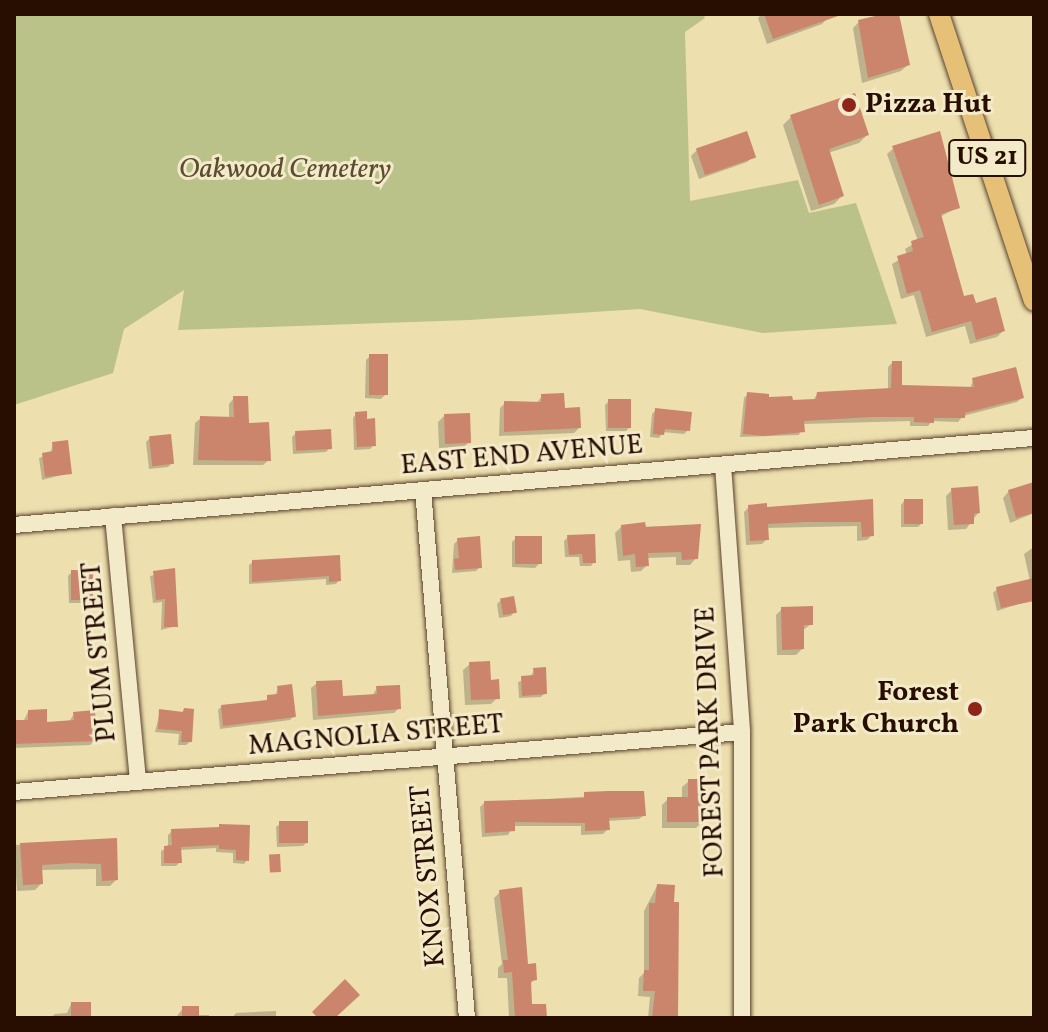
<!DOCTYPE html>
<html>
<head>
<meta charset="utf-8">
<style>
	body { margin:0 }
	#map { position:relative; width:1048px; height:1032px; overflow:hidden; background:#eddfae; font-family:Vollkorn,serif }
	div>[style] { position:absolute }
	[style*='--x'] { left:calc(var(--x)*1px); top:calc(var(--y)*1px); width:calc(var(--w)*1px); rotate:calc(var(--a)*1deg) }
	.green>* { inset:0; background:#bac189 }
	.shadow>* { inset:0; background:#0003 }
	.building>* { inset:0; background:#cb856d; transform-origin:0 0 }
	.roads { filter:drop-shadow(0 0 2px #59422c) drop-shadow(0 0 2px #59422c) }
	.minor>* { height:16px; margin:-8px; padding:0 8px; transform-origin:8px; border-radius:8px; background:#f3eaca }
	.major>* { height:20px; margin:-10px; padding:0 10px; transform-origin:10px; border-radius:10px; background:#e6c077 }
	.dots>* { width:22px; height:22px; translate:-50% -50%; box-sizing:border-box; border:4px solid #f3eaca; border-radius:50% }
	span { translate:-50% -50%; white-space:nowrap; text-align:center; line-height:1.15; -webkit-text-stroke:6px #f3eaca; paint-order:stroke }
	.shield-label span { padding:2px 6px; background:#f3eaca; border:2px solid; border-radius:6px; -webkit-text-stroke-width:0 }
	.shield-label { font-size:26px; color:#280e00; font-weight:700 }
	.poi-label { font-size:28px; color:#280e00; font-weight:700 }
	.left { translate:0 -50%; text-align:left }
	.right { translate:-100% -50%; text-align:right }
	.park-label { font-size:28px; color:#5b4d30; font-style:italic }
	.street-label { font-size:28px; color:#280e00 }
	.frame { position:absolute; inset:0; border:16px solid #280e00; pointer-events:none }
</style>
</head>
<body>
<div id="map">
	<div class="green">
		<div style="clip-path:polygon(14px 14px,703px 14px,705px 18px,685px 32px,690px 201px,798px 180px,809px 213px,856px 203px,897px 324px,763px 333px,640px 309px,469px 320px,178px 330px,184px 290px,124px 329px,113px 373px,14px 405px)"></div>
	</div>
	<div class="shadow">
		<div style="clip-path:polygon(762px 14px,827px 14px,828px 18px,822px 24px,767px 44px,758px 18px)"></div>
		<div style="clip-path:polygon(897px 14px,908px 65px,901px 71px,862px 83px,853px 28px,859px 22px)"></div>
		<div style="clip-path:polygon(791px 117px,867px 135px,859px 143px,828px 153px,842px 196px,834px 204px,811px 211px,783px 125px)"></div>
		<div style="clip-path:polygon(894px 148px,958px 207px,940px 217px,963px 299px,1003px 331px,997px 337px,970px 344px,965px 326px,926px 337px,914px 295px,901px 299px,892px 264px,907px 255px,905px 249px,918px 241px,887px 154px)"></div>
		<div style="clip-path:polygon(698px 149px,754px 156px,747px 162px,699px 179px,691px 156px)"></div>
		<div style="clip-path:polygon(370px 356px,385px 395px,381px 399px,365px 398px,366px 360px)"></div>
		<div style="clip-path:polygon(892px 363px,900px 387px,970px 389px,973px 380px,1022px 398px,1017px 402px,963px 416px,958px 422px,932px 421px,928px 426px,910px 426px,910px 421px,803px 424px,799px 435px,740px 437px,744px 398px,748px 394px,791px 402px,813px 401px,817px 394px,888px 390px,888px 367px)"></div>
		<div style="clip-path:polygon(542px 396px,563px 410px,579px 428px,574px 433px,499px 436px,500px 408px,505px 403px,536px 404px)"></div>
		<div style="clip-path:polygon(234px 398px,269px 460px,263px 465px,193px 465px,195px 423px,201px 418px,229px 419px,229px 404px)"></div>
		<div style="clip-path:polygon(609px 401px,630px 427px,626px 431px,606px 431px,605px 405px)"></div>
		<div style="clip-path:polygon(656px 410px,688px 430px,684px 434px,663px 432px,659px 438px,650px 437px,652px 414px)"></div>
		<div style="clip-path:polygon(356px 414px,374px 445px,370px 449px,354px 450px,353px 418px)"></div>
		<div style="clip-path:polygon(444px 416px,469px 442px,463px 448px,439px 448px,438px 422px)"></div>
		<div style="clip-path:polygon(296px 433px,330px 448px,326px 452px,293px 454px,292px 437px)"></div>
		<div style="clip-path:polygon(150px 438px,172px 463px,168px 467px,149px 469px,146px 442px)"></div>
		<div style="clip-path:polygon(53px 444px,70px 473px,42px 480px,39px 458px,50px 454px)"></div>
		<div style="clip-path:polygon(1034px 484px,1034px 513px,1010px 523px,1003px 498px,1009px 491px)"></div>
		<div style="clip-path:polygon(952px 490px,978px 513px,966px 529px,948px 530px,946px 496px)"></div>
		<div style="clip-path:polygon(904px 501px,922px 523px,918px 527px,901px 527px,901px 505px)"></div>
		<div style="clip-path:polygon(871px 502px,872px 535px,867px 540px,857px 541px,857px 526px,766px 528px,767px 539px,762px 544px,746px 545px,744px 512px,749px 507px,765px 509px)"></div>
		<div style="clip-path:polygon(699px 526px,696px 558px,690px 565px,676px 565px,676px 557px,646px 558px,647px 565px,641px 571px,631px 572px,630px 560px,618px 561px,615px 533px,621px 527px)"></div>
		<div style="clip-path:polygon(568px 537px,594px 562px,591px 566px,580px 566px,579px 557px,565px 557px,564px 541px)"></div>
		<div style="clip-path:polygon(516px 538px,539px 564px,535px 568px,512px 567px,512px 542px)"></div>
		<div style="clip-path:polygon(458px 540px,480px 567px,476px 571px,452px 573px,454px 544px)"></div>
		<div style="clip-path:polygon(1034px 547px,1034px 580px,1030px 581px,1024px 554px)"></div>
		<div style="clip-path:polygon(338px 558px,339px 580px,336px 584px,326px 585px,326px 579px,249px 584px,249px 565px,253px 562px)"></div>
		<div style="clip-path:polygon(173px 571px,176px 626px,161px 630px,162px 602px,153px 603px,150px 576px)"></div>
		<div style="clip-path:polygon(72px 572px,92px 599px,88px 603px,69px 603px,68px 576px)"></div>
		<div style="clip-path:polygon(997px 589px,1024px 602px,997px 611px,993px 593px)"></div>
		<div style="clip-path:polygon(501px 600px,514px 612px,511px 616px,499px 618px,497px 604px)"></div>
		<div style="clip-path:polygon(782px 609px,811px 624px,802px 631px,802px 649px,796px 655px,777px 655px,776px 615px)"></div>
		<div style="clip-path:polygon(470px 664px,497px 698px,491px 704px,465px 705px,463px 670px)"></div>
		<div style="clip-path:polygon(534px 670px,545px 693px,541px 697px,519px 698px,518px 682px,530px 678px)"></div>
		<div style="clip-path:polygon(317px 683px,341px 698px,372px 696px,377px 688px,399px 708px,394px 713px,313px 720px,311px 688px)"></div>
		<div style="clip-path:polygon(278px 688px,294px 716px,290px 720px,220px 729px,218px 710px,222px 706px,263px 702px,275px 696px)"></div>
		<div style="clip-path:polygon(184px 710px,190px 742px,186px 745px,178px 745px,179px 734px,155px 732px,160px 712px,181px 713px)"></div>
		<div style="clip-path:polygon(28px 712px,45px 724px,69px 722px,74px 714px,95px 740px,90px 745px,14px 748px,14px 722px,23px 722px)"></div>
		<div style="clip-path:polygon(689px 781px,702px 822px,696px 828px,662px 828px,662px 805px,668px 799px,682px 799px,682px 787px)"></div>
		<div style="clip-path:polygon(643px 793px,644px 815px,639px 819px,607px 821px,607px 830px,603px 834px,581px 835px,581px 826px,513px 826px,508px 835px,482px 837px,480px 807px,484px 803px)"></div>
		<div style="clip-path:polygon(280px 824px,306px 843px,303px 846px,277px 847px,276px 827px)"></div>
		<div style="clip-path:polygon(248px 827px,247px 860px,244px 864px,233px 863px,233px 853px,216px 852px,216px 848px,180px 850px,180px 862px,176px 866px,161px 866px,161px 851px,168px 847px,168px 835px,172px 831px)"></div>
		<div style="clip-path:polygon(115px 840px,116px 880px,110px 886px,96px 886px,96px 869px,40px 870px,41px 884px,35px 890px,17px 891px,14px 845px)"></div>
		<div style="clip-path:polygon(657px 886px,676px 1018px,648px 1018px,650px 997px,638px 996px,639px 978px,644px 973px,644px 911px)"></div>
		<div style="clip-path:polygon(500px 892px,526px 966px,535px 979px,529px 985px,530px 1007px,545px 1018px,509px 1018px,507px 978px,498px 978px,498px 968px,502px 964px,494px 898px)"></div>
		<div style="clip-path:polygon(71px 1004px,89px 1018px,50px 1018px,55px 1014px,67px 1013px)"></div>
		<div style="clip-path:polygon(183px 1008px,197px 1015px,209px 1015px,209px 1018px,161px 1018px,177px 1016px)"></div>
		<div style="clip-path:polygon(276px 1011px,276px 1018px,232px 1018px,236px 1013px)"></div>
	</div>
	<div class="building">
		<div style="clip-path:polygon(764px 14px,838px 14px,838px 16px,773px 39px)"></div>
		<div style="clip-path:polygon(884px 14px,899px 14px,910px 65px,868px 78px,858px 20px)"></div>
		<div style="clip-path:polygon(855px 93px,869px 135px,829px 149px,844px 196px,819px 205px,790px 115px)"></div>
		<div style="left:747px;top:131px;width:28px;height:54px;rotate:71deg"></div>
		<div style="clip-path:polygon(940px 131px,960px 208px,941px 214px,964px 296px,973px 294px,976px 303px,996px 297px,1005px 331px,976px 340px,971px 321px,932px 332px,920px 290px,907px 294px,897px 256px,913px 251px,911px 241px,924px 237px,892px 146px)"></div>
		<div style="left:369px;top:354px;width:19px;height:41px"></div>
		<div style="clip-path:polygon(892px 361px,902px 361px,902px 385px,974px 387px,972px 378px,1016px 367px,1024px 398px,965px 413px,965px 418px,934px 418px,934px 423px,914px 422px,914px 417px,871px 417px,804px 421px,805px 432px,764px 436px,743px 434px,747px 392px,769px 394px,769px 397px,792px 396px,793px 400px,816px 399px,817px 392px,891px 388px)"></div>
		<div style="clip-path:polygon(564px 393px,565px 408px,580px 407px,581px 428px,504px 432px,504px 401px,541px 402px,541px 394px)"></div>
		<div style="clip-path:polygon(233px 396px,248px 396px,249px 423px,269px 422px,271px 461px,198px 460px,200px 416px,234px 417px)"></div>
		<div style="left:608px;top:399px;width:23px;height:29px"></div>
		<div style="clip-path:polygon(655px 408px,692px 412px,690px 431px,665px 429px,664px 435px,653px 434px)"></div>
		<div style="clip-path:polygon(367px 411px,367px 419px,375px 418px,376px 446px,357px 447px,355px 412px)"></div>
		<div style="left:470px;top:413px;width:30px;height:26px;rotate:88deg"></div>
		<div style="left:331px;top:429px;width:20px;height:36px;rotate:87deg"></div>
		<div style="left:171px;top:434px;width:30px;height:22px;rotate:84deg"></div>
		<div style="clip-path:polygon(68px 440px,72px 474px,45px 477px,42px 453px,53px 451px,52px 442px)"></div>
		<div style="clip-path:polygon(1034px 482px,1034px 513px,1016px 518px,1008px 490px)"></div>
		<div style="clip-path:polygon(978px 486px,980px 513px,974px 514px,974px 524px,954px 525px,951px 488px)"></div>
		<div style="clip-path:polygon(873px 499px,874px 536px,862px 537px,861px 522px,805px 522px,768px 524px,769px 540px,750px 541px,748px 505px,767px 503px,767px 507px)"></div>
		<div style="left:904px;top:499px;width:19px;height:25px"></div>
		<div style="clip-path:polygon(645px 522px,646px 527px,701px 524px,698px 559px,682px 560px,681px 552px,648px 553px,649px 566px,636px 567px,635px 554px,623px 556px,621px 525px)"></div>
		<div style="clip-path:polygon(595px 534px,596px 563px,583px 563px,582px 554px,569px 555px,567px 535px)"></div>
		<div style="clip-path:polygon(480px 536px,482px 568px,455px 570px,454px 559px,459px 558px,457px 538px)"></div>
		<div style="left:515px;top:536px;width:27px;height:28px"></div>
		<div style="clip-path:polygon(340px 555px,341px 581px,329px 582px,329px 576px,252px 582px,252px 560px)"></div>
		<div style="clip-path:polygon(175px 568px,178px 627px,164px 627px,165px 599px,156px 600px,153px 571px)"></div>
		<div style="left:71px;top:570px;width:22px;height:30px"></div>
		<div style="clip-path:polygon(1034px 578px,1034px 601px,1001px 608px,996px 587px)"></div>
		<div style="left:514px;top:596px;width:17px;height:14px;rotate:80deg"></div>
		<div style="clip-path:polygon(813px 606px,813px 625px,804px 625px,804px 649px,782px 650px,781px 607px)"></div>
		<div style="clip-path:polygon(490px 661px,491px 680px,499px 679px,500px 699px,471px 700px,469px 662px)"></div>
		<div style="clip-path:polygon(546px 667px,547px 694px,522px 696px,521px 676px,534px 675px,533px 668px)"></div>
		<div style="clip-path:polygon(342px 680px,343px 696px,377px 694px,376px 686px,400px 685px,401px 709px,318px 716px,316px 681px)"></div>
		<div style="clip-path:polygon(292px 684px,296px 717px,223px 726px,221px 705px,267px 700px,267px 695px,278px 694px,277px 686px)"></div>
		<div style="clip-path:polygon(184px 708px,194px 709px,192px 742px,181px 742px,182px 731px,158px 729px,159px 709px,183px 712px)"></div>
		<div style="clip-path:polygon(47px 709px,47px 722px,74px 720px,73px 712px,95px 710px,97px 741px,14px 744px,14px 720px,28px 720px,28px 710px)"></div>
		<div style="clip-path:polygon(688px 779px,704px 779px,704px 822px,667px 822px,667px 797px,688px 797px)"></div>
		<div style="clip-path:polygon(608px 791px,644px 791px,646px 816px,609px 818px,610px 830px,585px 831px,585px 823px,515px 822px,515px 831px,485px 833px,484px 801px,584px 798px,584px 792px)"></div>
		<div style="left:308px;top:821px;width:22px;height:29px;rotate:90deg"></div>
		<div style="clip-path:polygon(219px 824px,250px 825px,249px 861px,236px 860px,236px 850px,219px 849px,219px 845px,181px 847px,182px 863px,164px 863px,164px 846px,172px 845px,171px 829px,219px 827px)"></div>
		<div style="clip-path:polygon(117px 838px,118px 880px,102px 881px,101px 864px,73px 863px,42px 865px,43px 884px,23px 885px,20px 843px)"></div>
		<div style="left:280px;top:854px;width:18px;height:11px;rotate:87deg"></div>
		<div style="clip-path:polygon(657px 884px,675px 885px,674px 902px,679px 902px,678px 1018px,652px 1018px,655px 991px,643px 991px,644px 970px,649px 970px,649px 903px,655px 903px)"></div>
		<div style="clip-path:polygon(522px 887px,528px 964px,536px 963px,537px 980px,531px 981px,532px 1004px,546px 1004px,547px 1018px,515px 1018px,512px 972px,504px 973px,503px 960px,508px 960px,499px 890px)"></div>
		<div style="clip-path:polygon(345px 979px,360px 995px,335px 1018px,318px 1018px,312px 1012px)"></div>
		<div style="left:91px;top:1002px;width:16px;height:20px;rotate:90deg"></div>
		<div style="left:182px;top:1006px;width:17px;height:12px"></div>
	</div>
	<div class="roads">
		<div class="minor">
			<div style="--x:723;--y:465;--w:268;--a:85.9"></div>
			<div style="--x:742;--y:732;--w:286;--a:90"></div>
			<div style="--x:423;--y:490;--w:530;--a:85.24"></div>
			<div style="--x:113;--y:516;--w:267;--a:84.6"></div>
			<div style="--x:14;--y:525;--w:1024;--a:-4.88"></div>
			<div style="--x:14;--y:792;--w:730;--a:-4.71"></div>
		</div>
		<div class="major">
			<div style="--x:939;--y:14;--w:302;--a:71.7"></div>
		</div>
	</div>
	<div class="dots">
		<div style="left:849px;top:105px;background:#8f2418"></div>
		<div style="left:975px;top:709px;background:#8f2418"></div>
	</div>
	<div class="shield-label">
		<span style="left:987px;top:158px">US 21</span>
	</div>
	<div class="poi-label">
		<span class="left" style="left:865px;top:105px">Pizza Hut</span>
		<span class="right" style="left:959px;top:709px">Forest<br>Park Church</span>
	</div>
	<div class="park-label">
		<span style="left:285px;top:170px">Oakwood Cemetery</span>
	</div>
	<div class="street-label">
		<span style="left:522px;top:456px;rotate:-5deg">EAST END AVENUE</span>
		<span style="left:100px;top:652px;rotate:-95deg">PLUM STREET</span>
		<span style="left:376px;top:736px;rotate:-5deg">MAGNOLIA STREET</span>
		<span style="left:711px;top:742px;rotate:-92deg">FOREST PARK DRIVE</span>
		<span style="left:429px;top:876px;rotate:-95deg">KNOX STREET</span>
	</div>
	<div class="frame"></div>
</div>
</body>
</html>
